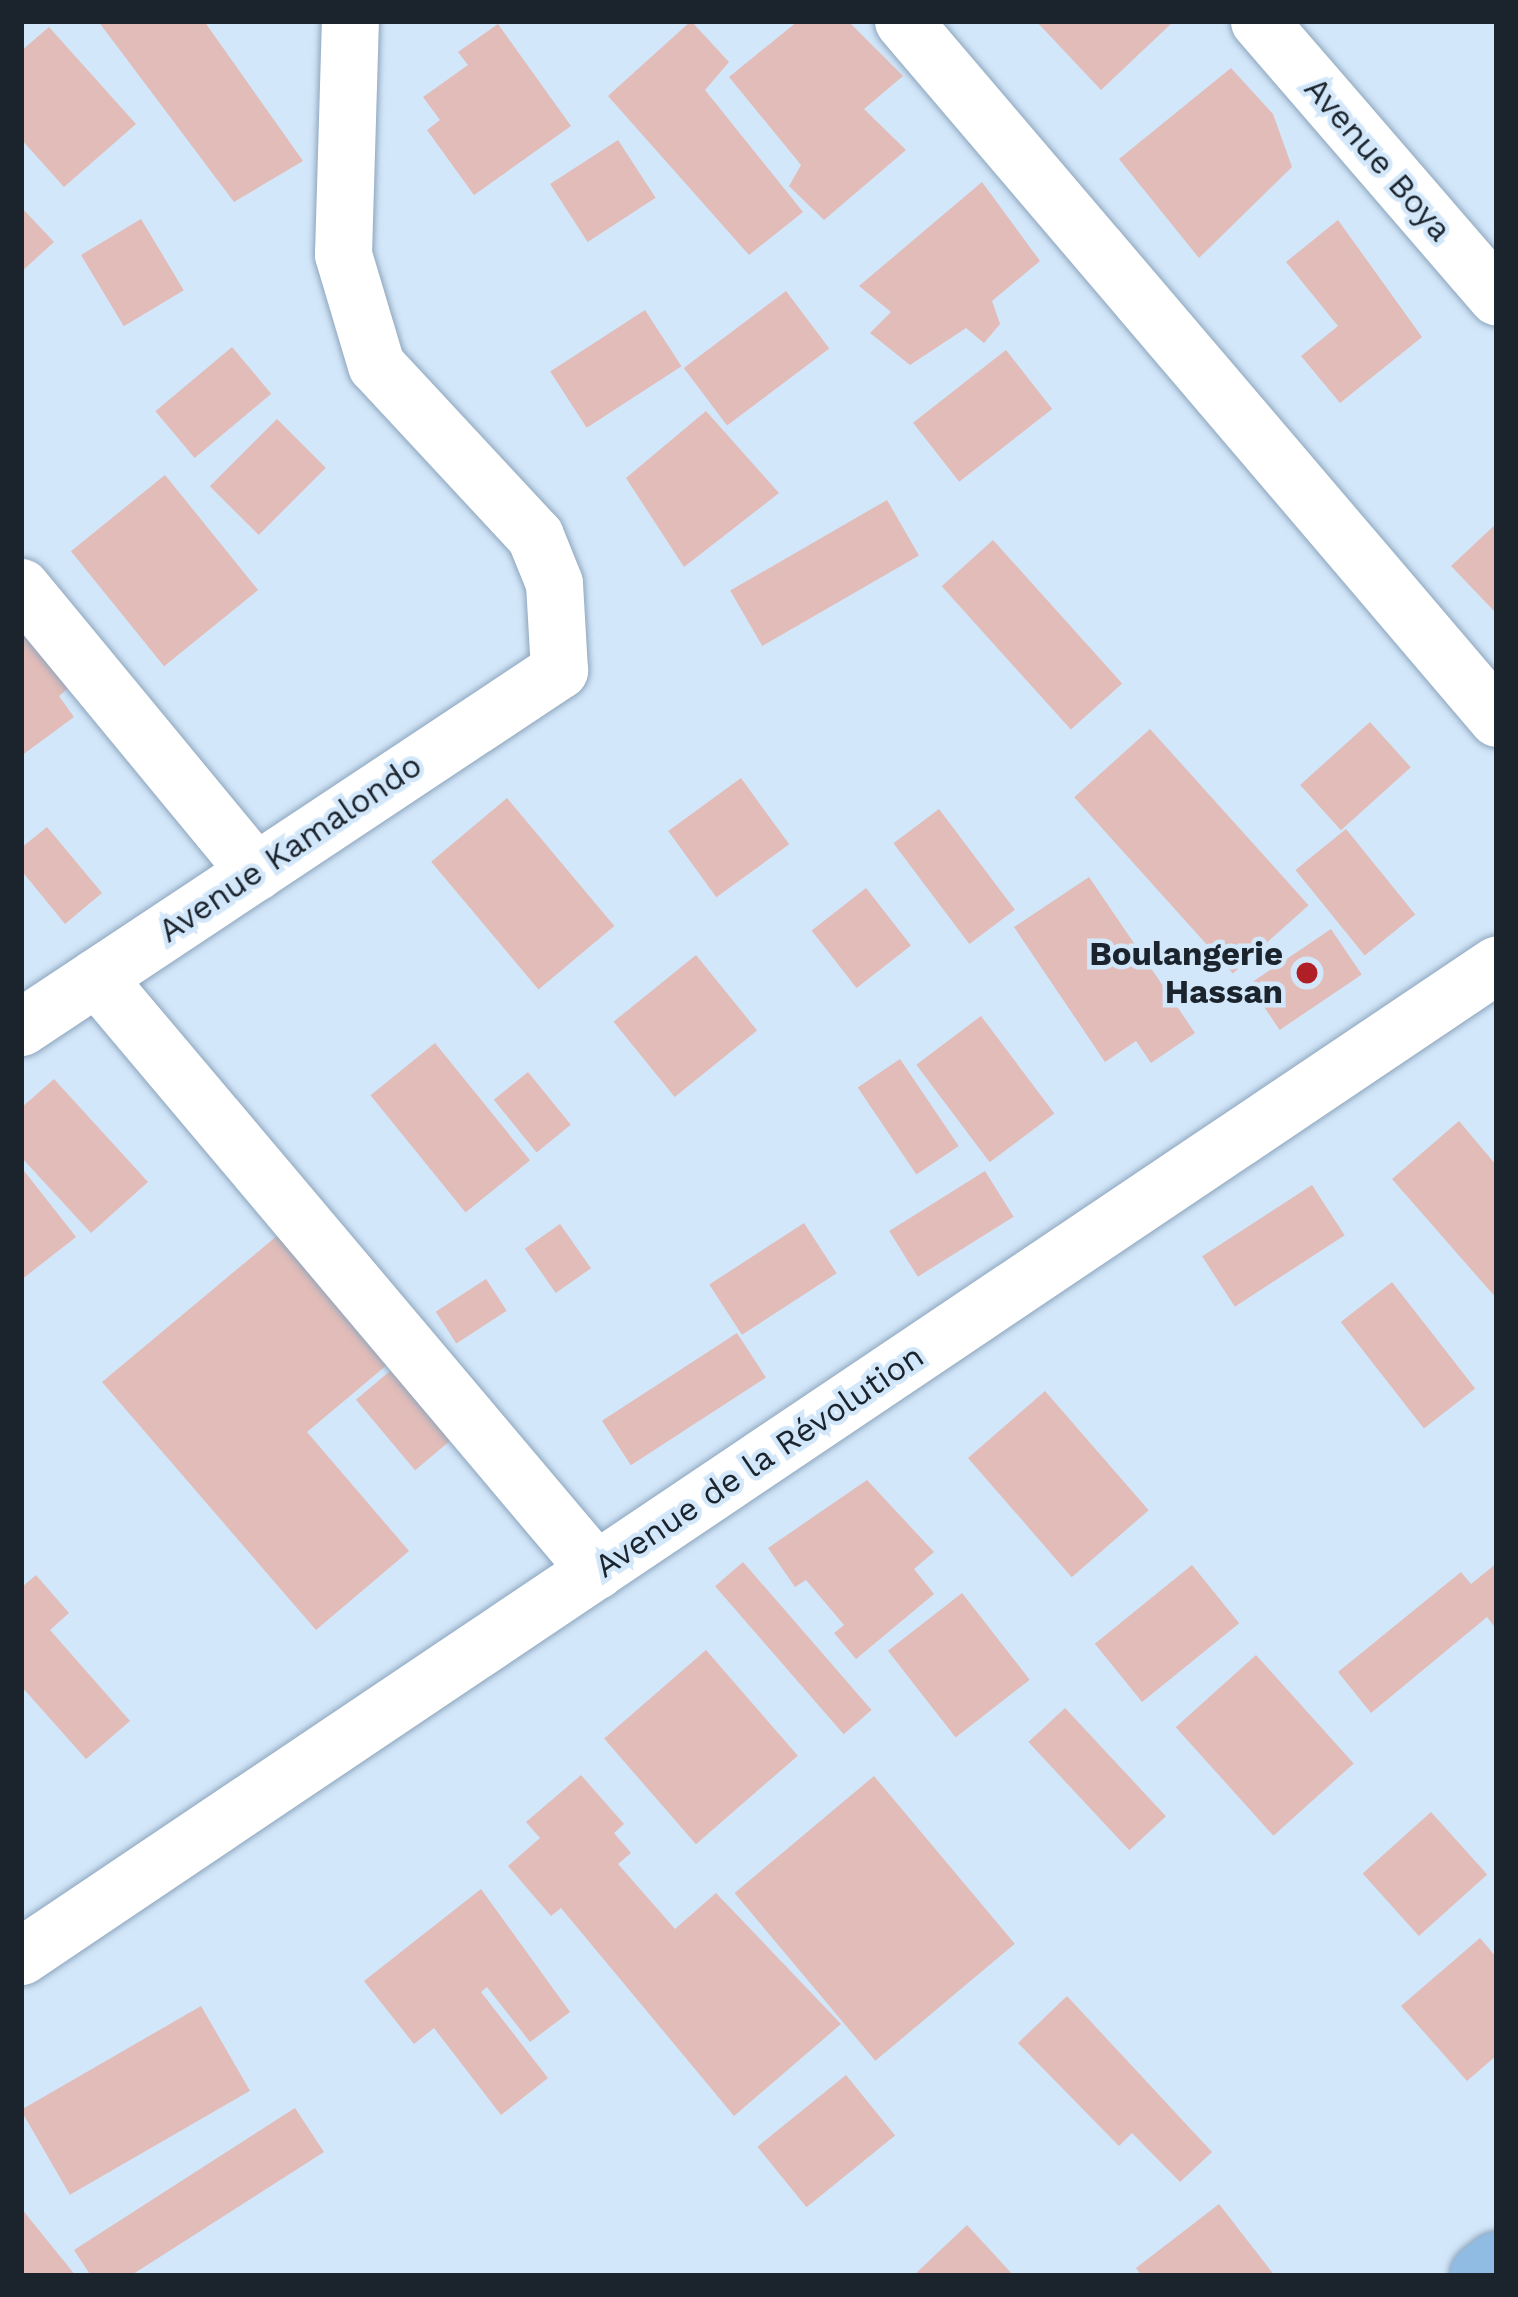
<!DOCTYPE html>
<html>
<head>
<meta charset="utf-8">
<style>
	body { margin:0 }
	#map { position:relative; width:1518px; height:2297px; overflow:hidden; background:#d3e7fa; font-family:"Work Sans",sans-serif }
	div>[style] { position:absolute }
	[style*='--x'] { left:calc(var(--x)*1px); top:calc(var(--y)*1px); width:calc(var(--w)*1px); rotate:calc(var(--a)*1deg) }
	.building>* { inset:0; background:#e1bcb8; transform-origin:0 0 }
	.roads { filter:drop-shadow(0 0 3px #8da5bc) drop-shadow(0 0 3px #8da5bc) }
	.minor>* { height:57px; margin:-28.5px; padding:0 28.5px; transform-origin:28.5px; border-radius:28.5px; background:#fff }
	.major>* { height:66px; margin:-33px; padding:0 33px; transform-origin:33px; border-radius:33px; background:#90bbe2 }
	.dots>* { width:33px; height:33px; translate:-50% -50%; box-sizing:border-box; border:6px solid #d3e7fa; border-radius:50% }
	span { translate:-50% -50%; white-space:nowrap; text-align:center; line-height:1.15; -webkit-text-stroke:9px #d3e7fa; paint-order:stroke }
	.street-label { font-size:33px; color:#1b242d }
	.poi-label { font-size:33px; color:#1b242d; font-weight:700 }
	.right { translate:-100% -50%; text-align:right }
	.frame { position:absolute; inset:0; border:24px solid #1b242d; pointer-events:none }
</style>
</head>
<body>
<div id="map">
	<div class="building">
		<div style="clip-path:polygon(98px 21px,204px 21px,303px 161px,234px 202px)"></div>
		<div style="clip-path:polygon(691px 21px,729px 62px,705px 90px,803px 212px,749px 255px,608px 96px)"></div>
		<div style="clip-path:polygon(798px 21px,848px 21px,903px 76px,864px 109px,906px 150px,824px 220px,789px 186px,801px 165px,729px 77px)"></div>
		<div style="clip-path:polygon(1036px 21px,1174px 21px,1101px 90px)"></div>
		<div style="clip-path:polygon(498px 24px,571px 126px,474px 195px,427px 130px,440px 120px,423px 97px,468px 65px,458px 52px)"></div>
		<div style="clip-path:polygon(49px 27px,136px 124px,64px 187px,21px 139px,21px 51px)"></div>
		<div style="clip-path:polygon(1231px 68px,1273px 114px,1292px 167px,1199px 258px,1119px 159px)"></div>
		<div style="left:618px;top:140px;width:69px;height:81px;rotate:57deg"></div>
		<div style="clip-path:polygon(982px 182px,1040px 261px,992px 301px,1000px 324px,984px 343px,966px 328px,910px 365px,870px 333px,891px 312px,859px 286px)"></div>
		<div style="clip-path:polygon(21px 207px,54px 242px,21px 272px)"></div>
		<div style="left:141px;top:219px;width:83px;height:70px;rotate:59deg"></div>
		<div style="clip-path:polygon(1338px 220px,1422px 337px,1340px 403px,1301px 356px,1338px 326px,1286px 262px)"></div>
		<div style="left:786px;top:291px;width:72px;height:128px;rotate:53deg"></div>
		<div style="left:645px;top:310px;width:67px;height:113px;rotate:57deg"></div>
		<div style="left:232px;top:347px;width:61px;height:100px;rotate:50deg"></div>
		<div style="left:1006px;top:350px;width:75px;height:118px;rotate:52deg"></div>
		<div style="clip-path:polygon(706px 411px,779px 493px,684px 567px,626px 478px)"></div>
		<div style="left:277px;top:419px;width:69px;height:95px;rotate:45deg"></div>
		<div style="left:165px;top:475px;width:148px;height:121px;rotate:51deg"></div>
		<div style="left:887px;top:500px;width:64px;height:181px;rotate:60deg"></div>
		<div style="clip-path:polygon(1497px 523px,1497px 614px,1451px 566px)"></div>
		<div style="left:993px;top:540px;width:193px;height:69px;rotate:48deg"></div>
		<div style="clip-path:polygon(21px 626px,84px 675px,59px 696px,74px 717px,21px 756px)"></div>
		<div style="left:1370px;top:722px;width:61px;height:94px;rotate:48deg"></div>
		<div style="left:1150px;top:729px;width:237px;height:102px;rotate:48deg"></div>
		<div style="left:741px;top:778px;width:82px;height:90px;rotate:54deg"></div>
		<div style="left:507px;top:798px;width:167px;height:99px;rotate:50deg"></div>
		<div style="left:939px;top:809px;width:126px;height:57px;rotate:53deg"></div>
		<div style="clip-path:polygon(47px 827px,102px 893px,65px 924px,21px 870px,21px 848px)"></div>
		<div style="left:1346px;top:829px;width:110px;height:65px;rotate:51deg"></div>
		<div style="clip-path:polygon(1089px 877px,1195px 1033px,1151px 1063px,1136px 1041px,1105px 1062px,1014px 927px)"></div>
		<div style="left:866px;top:888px;width:73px;height:69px;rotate:52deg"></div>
		<div style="left:1331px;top:929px;width:55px;height:99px;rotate:56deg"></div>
		<div style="left:696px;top:955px;width:97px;height:106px;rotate:51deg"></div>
		<div style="left:981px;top:1016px;width:122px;height:81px;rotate:53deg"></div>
		<div style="left:435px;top:1043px;width:151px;height:83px;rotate:51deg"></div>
		<div style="left:900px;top:1059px;width:105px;height:51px;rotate:56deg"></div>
		<div style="left:528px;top:1072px;width:68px;height:44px;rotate:51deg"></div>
		<div style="clip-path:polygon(54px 1079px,148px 1182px,91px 1233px,21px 1157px,21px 1108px)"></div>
		<div style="clip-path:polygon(1459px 1121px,1497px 1166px,1497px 1299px,1392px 1179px)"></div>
		<div style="clip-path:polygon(21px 1167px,76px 1237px,21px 1280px)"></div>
		<div style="left:985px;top:1171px;width:54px;height:113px;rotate:58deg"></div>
		<div style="left:1312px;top:1185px;width:60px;height:131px;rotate:57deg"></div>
		<div style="left:804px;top:1223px;width:60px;height:113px;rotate:57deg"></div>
		<div style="left:560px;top:1224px;width:54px;height:43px;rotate:55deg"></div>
		<div style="clip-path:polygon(284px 1230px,394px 1359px,307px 1432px,409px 1551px,316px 1630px,102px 1382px)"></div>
		<div style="left:486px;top:1279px;width:38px;height:60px;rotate:57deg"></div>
		<div style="left:1392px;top:1282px;width:135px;height:65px;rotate:52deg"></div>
		<div style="left:737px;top:1333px;width:53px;height:161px;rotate:57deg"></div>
		<div style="left:408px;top:1356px;width:92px;height:68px;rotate:50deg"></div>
		<div style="left:1045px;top:1391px;width:158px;height:102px;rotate:49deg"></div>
		<div style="clip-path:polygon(867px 1480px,934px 1552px,914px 1569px,934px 1594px,856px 1659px,834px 1633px,844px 1625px,806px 1580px,795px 1587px,768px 1548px)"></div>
		<div style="left:743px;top:1562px;width:196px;height:37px;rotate:49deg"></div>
		<div style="clip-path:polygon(1497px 1563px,1497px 1630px,1487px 1617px,1371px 1713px,1338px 1672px,1461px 1572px,1471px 1584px)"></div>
		<div style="left:1192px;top:1565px;width:75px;height:125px;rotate:51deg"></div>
		<div style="clip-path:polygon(36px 1575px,69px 1613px,50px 1630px,130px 1721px,86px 1759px,21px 1686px,21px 1588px)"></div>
		<div style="left:962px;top:1593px;width:110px;height:94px;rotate:52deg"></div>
		<div style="left:706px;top:1650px;width:140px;height:135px;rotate:49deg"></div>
		<div style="left:1256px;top:1655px;width:146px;height:108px;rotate:48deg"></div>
		<div style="left:1065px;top:1708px;width:148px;height:50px;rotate:47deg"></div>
		<div style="clip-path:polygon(581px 1775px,624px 1824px,614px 1833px,631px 1853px,618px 1864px,675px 1929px,716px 1893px,841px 2024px,734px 2116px,561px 1908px,551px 1916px,508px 1866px,540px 1838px,526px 1822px)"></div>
		<div style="left:874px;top:1776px;width:219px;height:182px;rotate:50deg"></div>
		<div style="left:1431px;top:1812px;width:84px;height:92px;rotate:48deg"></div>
		<div style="clip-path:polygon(481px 1889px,570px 2012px,530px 2042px,487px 1987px,481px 1992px,548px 2078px,501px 2115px,434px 2028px,414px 2044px,364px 1981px)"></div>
		<div style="clip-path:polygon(1480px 1938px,1497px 1958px,1497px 2055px,1467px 2081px,1401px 2006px)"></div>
		<div style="clip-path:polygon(1067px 1996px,1212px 2152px,1180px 2182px,1132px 2133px,1119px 2146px,1018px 2043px)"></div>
		<div style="left:201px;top:2006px;width:98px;height:208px;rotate:60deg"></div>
		<div style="left:846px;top:2075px;width:78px;height:114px;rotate:51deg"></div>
		<div style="clip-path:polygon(295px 2108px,324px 2152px,130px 2276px,91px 2276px,74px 2250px)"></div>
		<div style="clip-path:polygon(1219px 2204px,1275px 2276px,1142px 2276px,1136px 2268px)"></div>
		<div style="clip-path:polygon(21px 2208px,76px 2276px,21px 2276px)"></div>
		<div style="clip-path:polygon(967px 2225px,1014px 2276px,913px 2276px)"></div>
	</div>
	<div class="roads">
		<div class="minor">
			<div style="--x:903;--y:21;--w:916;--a:49.56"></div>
			<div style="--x:1259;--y:21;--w:364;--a:49.2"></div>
			<div style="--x:21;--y:587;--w:369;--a:50.5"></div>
			<div style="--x:96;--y:977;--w:776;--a:49.86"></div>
			<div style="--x:21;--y:1027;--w:646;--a:-33.57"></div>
			<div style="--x:559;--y:670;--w:87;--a:-93.3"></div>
			<div style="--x:554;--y:583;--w:51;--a:-112"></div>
			<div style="--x:535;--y:536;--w:233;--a:-132.9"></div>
			<div style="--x:376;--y:365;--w:116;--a:-106.6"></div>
			<div style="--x:343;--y:254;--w:233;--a:-88.3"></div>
			<div style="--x:21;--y:1956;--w:1778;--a:-33.9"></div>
		</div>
		<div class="major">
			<div style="--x:1483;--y:2276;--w:18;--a:-38"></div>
		</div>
	</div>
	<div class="dots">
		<div style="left:1307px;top:973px;background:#b01f25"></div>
	</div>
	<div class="street-label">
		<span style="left:1378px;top:159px;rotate:49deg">Avenue Boya</span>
		<span style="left:290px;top:848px;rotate:-34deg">Avenue Kamalondo</span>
		<span style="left:759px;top:1461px;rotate:-34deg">Avenue de la Révolution</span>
	</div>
	<div class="poi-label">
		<span class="right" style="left:1283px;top:973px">Boulangerie<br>Hassan</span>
	</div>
	<div class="frame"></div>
</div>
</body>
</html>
